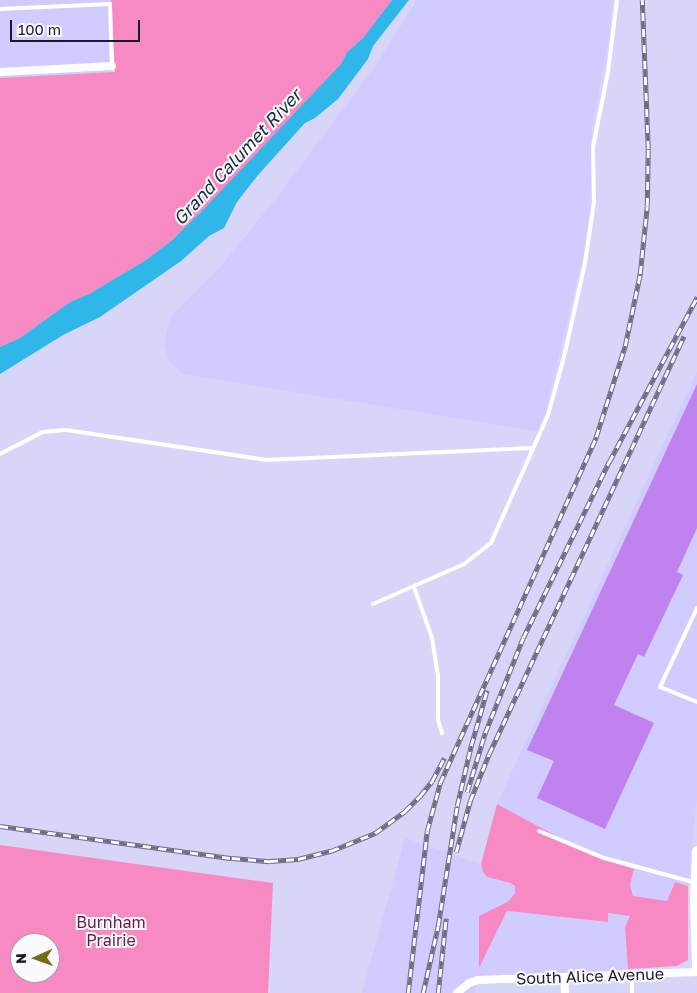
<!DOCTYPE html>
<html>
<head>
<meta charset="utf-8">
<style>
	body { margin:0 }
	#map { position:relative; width:697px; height:993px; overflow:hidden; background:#d7d5f8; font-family:"Golos Text",sans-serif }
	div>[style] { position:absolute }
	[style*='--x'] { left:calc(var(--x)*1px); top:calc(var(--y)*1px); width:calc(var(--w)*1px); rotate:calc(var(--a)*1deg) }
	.built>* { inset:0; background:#d0ccff; transform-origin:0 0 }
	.green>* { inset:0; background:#f78ac3 }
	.water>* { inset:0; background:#30b7e9 }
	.building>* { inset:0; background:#bf82ef }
	.lane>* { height:4px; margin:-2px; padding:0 2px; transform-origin:2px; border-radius:2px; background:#fff }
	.street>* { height:8px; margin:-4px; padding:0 4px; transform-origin:4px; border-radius:4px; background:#fff }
	.secondary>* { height:11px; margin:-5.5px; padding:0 5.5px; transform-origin:5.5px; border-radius:5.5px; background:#fff }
	.rail>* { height:4.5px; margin-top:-2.25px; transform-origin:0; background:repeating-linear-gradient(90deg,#fafafe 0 8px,#6f6d85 0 16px); box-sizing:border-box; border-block:1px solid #6f6d85 }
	span { translate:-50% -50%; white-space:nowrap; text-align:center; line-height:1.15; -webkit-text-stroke:4px #fafafe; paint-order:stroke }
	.park-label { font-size:16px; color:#661b47 }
	.street-label { font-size:16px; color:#1c1a2a }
	.water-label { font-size:18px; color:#142e3a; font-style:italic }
	.north { position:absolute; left:10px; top:933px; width:50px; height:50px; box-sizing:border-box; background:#fafafe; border:1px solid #a1a0a9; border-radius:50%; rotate:268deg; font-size:14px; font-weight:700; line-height:20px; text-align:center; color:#1c1a2a }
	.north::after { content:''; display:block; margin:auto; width:18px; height:22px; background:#716f11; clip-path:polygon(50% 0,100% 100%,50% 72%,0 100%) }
	.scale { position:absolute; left:10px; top:20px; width:130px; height:22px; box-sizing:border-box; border:2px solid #1c1a2a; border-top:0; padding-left:6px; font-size:15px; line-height:18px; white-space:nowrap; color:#1c1a2a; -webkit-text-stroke:4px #fafafe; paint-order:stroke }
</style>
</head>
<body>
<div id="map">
	<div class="built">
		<div style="left:0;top:0;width:111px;height:78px"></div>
		<div style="clip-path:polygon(417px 0,612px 0,608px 44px,592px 128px,590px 209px,584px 251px,545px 414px,537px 431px,183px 374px,169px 361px,164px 343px,170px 317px,221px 266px,273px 202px,378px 62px)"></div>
		<div style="clip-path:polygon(697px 371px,697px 798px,688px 886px,675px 882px,671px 887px,668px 901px,633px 896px,630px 885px,634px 869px,593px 856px,497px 804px)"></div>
		<div style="clip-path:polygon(405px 838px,481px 864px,483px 872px,487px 877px,515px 886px,515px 893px,509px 901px,496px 906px,479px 967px,507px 911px,608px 921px,608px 913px,630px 916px,625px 927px,628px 975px,479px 980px,474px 993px,362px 993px)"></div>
	</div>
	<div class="green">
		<div style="clip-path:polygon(111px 0,392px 0,363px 38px,347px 52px,341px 64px,303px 106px,233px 181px,171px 241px,146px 260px,89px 294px,70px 302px,20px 338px,0 347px,0 78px,115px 72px)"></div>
		<div style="clip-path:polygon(497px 804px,593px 856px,634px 869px,630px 885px,633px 896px,667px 901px,675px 882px,688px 886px,688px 960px,677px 966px,628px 969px,625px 927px,630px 916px,608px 913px,608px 922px,507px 911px,479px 968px,479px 916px,509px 901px,515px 893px,515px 886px,510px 883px,487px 877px,483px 872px,481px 864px)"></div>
		<div style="clip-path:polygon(evenodd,0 845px,273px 883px,268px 993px,0 993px,0 845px,20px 943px,50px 943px,50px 973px,20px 973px,20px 943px)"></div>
	</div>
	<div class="water">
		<div style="clip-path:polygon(392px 0,409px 0,373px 46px,368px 59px,338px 99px,315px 118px,305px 123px,258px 175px,237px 202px,224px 228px,209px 236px,181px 261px,100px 317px,63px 335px,0 374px,0 347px,20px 338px,70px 302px,89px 294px,146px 260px,171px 241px,202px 211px,341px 64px,347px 52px,363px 38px)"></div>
	</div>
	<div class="building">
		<div style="clip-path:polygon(697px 384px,697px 528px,677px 572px,683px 575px,644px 657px,638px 654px,614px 705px,654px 723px,605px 829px,537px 798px,554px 761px,527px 750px)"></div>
	</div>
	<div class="lane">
		<div style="--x:0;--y:9;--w:110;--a:-2.6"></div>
		<div style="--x:110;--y:4;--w:62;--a:88.2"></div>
		<div style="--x:0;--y:454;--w:48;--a:-27.1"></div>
		<div style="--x:43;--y:432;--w:23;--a:-5"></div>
		<div style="--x:66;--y:430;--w:202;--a:8.5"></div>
		<div style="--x:266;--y:460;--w:266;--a:-2.6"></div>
		<div style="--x:414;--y:587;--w:54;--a:70.6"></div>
		<div style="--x:432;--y:638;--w:38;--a:81"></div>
		<div style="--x:438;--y:676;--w:44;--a:90"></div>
		<div style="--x:438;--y:720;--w:14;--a:73"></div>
		<div style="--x:373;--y:604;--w:99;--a:-23.7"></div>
		<div style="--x:464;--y:564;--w:34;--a:-38"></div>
		<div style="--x:491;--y:543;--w:140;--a:-66"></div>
		<div style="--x:548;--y:415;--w:60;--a:-74.6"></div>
		<div style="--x:564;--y:357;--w:96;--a:-77.4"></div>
		<div style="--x:585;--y:263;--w:62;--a:-81.6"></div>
		<div style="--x:594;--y:202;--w:55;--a:-91"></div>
		<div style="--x:593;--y:147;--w:76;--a:-78.7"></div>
		<div style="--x:608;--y:72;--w:73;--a:-82.9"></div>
		<div style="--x:697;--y:608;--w:87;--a:115.1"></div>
		<div style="--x:660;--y:687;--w:40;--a:22"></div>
		<div style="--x:539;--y:831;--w:70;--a:22.6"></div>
		<div style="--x:604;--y:858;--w:92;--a:15.1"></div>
		<div style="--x:632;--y:975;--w:18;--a:90"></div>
	</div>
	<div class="street">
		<div style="--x:0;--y:72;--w:112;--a:-3.1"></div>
		<div style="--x:564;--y:977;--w:16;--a:86"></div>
		<div style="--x:457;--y:993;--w:16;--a:-40"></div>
		<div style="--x:469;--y:983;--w:9;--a:-18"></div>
		<div style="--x:478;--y:980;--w:219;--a:-2.1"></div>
	</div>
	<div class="secondary">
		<div style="--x:697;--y:851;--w:48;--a:92.4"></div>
		<div style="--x:695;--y:899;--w:69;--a:88.3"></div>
	</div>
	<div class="rail">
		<div style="--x:467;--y:792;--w:62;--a:-73"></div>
		<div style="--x:485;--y:733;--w:102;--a:-68.2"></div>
		<div style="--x:523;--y:638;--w:196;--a:-64"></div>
		<div style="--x:609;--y:462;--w:187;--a:-61.9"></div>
		<div style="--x:0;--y:826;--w:234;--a:7.9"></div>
		<div style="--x:232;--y:858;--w:38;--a:5"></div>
		<div style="--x:270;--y:861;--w:28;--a:-4"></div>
		<div style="--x:298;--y:859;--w:34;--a:-14"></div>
		<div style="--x:331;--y:851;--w:48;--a:-22.2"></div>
		<div style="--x:375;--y:833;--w:37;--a:-36"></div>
		<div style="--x:405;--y:811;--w:21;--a:-45"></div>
		<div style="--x:420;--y:796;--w:19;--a:-51"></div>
		<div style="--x:432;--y:781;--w:26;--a:-62"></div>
		<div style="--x:456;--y:852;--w:53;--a:-74.6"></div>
		<div style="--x:470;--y:801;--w:51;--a:-68"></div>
		<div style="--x:489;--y:754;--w:461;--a:-65"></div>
		<div style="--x:408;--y:993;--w:163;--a:-83.3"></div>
		<div style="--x:427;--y:831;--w:50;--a:-74.8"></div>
		<div style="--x:440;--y:783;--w:380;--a:-65.7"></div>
		<div style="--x:596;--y:437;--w:96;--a:-72.3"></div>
		<div style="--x:625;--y:346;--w:74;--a:-78.2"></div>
		<div style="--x:640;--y:274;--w:68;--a:-84.1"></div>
		<div style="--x:647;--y:206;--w:57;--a:-89"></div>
		<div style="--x:648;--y:149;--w:149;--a:-92.3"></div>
		<div style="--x:423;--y:993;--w:69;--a:-77.4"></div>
		<div style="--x:438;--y:926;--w:121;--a:-81"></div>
		<div style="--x:457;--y:806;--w:62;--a:-76.9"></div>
		<div style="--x:471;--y:746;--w:58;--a:-74.1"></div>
		<div style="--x:438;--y:993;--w:75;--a:-83.9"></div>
	</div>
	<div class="park-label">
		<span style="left:111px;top:931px">Burnham<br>Prairie</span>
	</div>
	<div class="street-label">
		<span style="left:590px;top:976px;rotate:-2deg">South Alice Avenue</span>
	</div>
	<div class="water-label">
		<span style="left:237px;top:157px;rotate:-47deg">Grand Calumet River</span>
	</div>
	<div class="north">N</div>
	<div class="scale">100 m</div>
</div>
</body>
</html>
